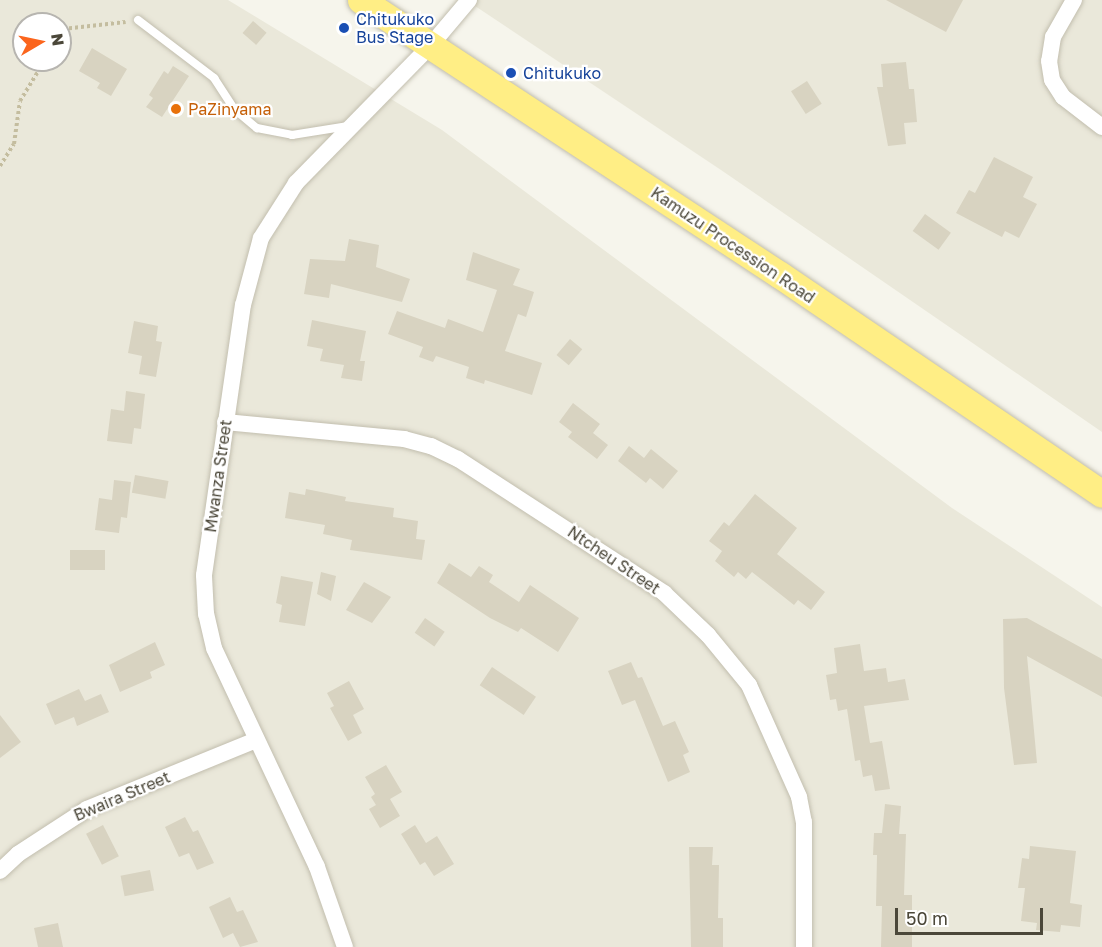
<!DOCTYPE html>
<html>
<head>
<meta charset="utf-8">
<style>
	body { margin:0 }
	#map { position:relative; width:1102px; height:947px; overflow:hidden; background:#f6f5ec; font-family:"Golos Text",sans-serif }
	div>[style] { position:absolute }
	[style*='--x'] { left:calc(var(--x)*1px); top:calc(var(--y)*1px); width:calc(var(--w)*1px); rotate:calc(var(--a)*1deg) }
	.residential>* { inset:0; background:#eae8da }
	.building>* { inset:0; background:#d8d3c1; transform-origin:0 0 }
	.path>* { height:4px; margin-top:-2px; transform-origin:0; background:repeating-linear-gradient(90deg,#c4bd9f 0 3px,transparent 0 6px) }
	.roads { filter:drop-shadow(0 0 2px #c2beae) drop-shadow(0 0 2px #c2beae) }
	.service>* { height:8px; margin:-4px; padding:0 4px; transform-origin:4px; border-radius:4px; background:#fff }
	.minor>* { height:16px; margin:-8px; padding:0 8px; transform-origin:8px; border-radius:8px; background:#fff }
	.trunk>* { height:27px; margin:-13.5px; padding:0 13.5px; transform-origin:13.5px; border-radius:13.5px; background:#ffee85 }
	.dots>* { width:16px; height:16px; translate:-50% -50%; box-sizing:border-box; border:3px solid #fff; border-radius:50% }
	span { translate:-50% -50%; white-space:nowrap; text-align:center; line-height:1.15; -webkit-text-stroke:4.5px #fff; paint-order:stroke }
	.transit-label { font-size:16px; color:#164399 }
	.left { translate:0 -50%; text-align:left }
	.food-label { font-size:16px; color:#c56008 }
	.street-label { font-size:16px; color:#4b4739 }
	.north { position:absolute; left:12px; top:12px; width:60px; height:60px; box-sizing:border-box; background:#fff; border:2px solid #b7b5b0; border-radius:50%; rotate:81deg; font-size:16px; font-weight:700; line-height:24px; text-align:center; color:#4b4739 }
	.north::after { content:''; display:block; margin:auto; width:21px; height:27px; background:#fb651d; clip-path:polygon(50% 0,100% 100%,50% 72%,0 100%) }
	.scale { position:absolute; left:895px; top:908px; width:148px; height:27px; box-sizing:border-box; border:3px solid #4b4739; border-top:0; padding-left:8px; font-size:18px; line-height:21px; white-space:nowrap; color:#4b4739; -webkit-text-stroke:4px #fff; paint-order:stroke }
</style>
</head>
<body>
<div id="map">
	<div class="residential">
		<div style="clip-path:polygon(evenodd,0 0,228px 0,442px 130px,952px 508px,1102px 607px,1102px 947px,0 947px,0 0,24px 24px,60px 24px,60px 60px,24px 60px,24px 24px)"></div>
		<div style="clip-path:polygon(466px 0,1102px 0,1102px 432px,721px 170px)"></div>
	</div>
	<div class="building">
		<div style="clip-path:polygon(886px 0,963px 0,946px 32px)"></div>
		<div style="left:253px;top:21px;width:18px;height:16px;rotate:41deg"></div>
		<div style="clip-path:polygon(92px 48px,127px 69px,111px 96px,97px 88px,100px 83px,79px 71px)"></div>
		<div style="clip-path:polygon(906px 62px,909px 89px,914px 89px,917px 122px,904px 123px,906px 144px,888px 146px,877px 87px,883px 87px,881px 64px)"></div>
		<div style="clip-path:polygon(173px 66px,189px 76px,162px 117px,146px 107px,153px 98px,149px 95px,164px 71px,168px 74px)"></div>
		<div style="left:807px;top:81px;width:27px;height:19px;rotate:57deg"></div>
		<div style="clip-path:polygon(994px 157px,1033px 177px,1023px 197px,1037px 204px,1019px 238px,1005px 231px,1002px 237px,956px 213px,969px 190px,975px 193px)"></div>
		<div style="left:925px;top:214px;width:32px;height:21px;rotate:36deg"></div>
		<div style="clip-path:polygon(349px 239px,379px 245px,376px 267px,410px 279px,402px 302px,331px 284px,329px 298px,304px 294px,310px 259px,345px 261px)"></div>
		<div style="clip-path:polygon(473px 252px,520px 269px,513px 285px,534px 292px,526px 317px,518px 314px,505px 351px,542px 363px,532px 395px,485px 380px,484px 384px,466px 378px,469px 367px,436px 356px,433px 362px,419px 357px,423px 347px,388px 334px,397px 311px,445px 328px,448px 319px,483px 332px,497px 290px,466px 280px)"></div>
		<div style="clip-path:polygon(312px 320px,366px 331px,360px 361px,365px 361px,362px 381px,341px 378px,344px 365px,320px 361px,323px 349px,307px 346px)"></div>
		<div style="clip-path:polygon(134px 321px,158px 326px,156px 341px,162px 342px,156px 377px,139px 374px,142px 356px,128px 353px)"></div>
		<div style="left:570px;top:339px;width:16px;height:21px;rotate:40deg"></div>
		<div style="clip-path:polygon(126px 391px,145px 394px,141px 429px,134px 428px,132px 444px,107px 441px,111px 409px,124px 411px)"></div>
		<div style="clip-path:polygon(573px 403px,600px 424px,593px 433px,608px 445px,597px 459px,568px 437px,572px 432px,559px 422px)"></div>
		<div style="clip-path:polygon(629px 446px,644px 458px,651px 449px,678px 471px,663px 489px,650px 478px,646px 483px,618px 461px)"></div>
		<div style="left:135px;top:475px;width:34px;height:18px;rotate:10deg"></div>
		<div style="clip-path:polygon(114px 480px,131px 482px,127px 518px,121px 517px,119px 533px,95px 530px,99px 498px,112px 500px)"></div>
		<div style="clip-path:polygon(306px 489px,346px 497px,345px 501px,394px 508px,393px 517px,418px 521px,416px 539px,425px 540px,422px 560px,350px 550px,352px 540px,323px 534px,325px 525px,285px 518px,289px 492px,305px 495px)"></div>
		<div style="clip-path:polygon(755px 494px,797px 528px,777px 554px,825px 592px,811px 610px,798px 600px,794px 605px,752px 572px,746px 579px,738px 572px,734px 577px,715px 561px,722px 551px,709px 541px,724px 522px,729px 526px)"></div>
		<div style="left:70px;top:550px;width:35px;height:20px"></div>
		<div style="clip-path:polygon(449px 563px,471px 577px,479px 566px,493px 575px,489px 582px,519px 602px,530px 585px,579px 618px,558px 652px,521px 628px,518px 632px,490px 618px,437px 583px)"></div>
		<div style="clip-path:polygon(321px 572px,336px 576px,331px 601px,317px 594px)"></div>
		<div style="clip-path:polygon(281px 576px,313px 582px,305px 626px,279px 622px,282px 605px,276px 603px)"></div>
		<div style="clip-path:polygon(364px 582px,391px 597px,372px 623px,346px 610px)"></div>
		<div style="left:425px;top:618px;width:24px;height:18px;rotate:35deg"></div>
		<div style="clip-path:polygon(1027px 618px,1102px 659px,1102px 697px,1027px 656px,1037px 763px,1014px 765px,1004px 688px,1003px 619px)"></div>
		<div style="clip-path:polygon(155px 642px,165px 665px,150px 672px,152px 678px,120px 692px,109px 665px)"></div>
		<div style="clip-path:polygon(860px 644px,864px 671px,886px 668px,888px 682px,905px 679px,909px 700px,864px 706px,870px 743px,882px 741px,890px 789px,875px 791px,872px 775px,863px 777px,860px 760px,855px 761px,847px 709px,838px 711px,836px 699px,830px 700px,826px 675px,837px 673px,834px 648px)"></div>
		<div style="clip-path:polygon(631px 662px,638px 678px,642px 677px,663px 726px,675px 721px,689px 752px,683px 755px,690px 772px,668px 782px,635px 700px,622px 705px,608px 671px)"></div>
		<div style="left:492px;top:667px;width:53px;height:22px;rotate:34deg"></div>
		<div style="clip-path:polygon(349px 681px,364px 709px,353px 715px,362px 733px,348px 741px,330px 708px,334px 706px,327px 693px)"></div>
		<div style="clip-path:polygon(79px 689px,85px 701px,101px 694px,109px 712px,77px 726px,74px 717px,55px 725px,46px 704px)"></div>
		<div style="clip-path:polygon(0 715px,21px 742px,0 758px)"></div>
		<div style="clip-path:polygon(386px 765px,402px 792px,390px 799px,400px 816px,380px 828px,369px 809px,376px 805px,371px 797px,375px 794px,365px 777px)"></div>
		<div style="clip-path:polygon(885px 804px,901px 806px,899px 834px,906px 834px,904px 895px,912px 895px,912px 947px,881px 947px,882px 906px,876px 906px,877px 855px,873px 855px,874px 833px,882px 833px)"></div>
		<div style="clip-path:polygon(185px 817px,193px 832px,198px 830px,214px 863px,197px 870px,189px 853px,179px 857px,165px 827px)"></div>
		<div style="left:103px;top:825px;width:35px;height:19px;rotate:63deg"></div>
		<div style="clip-path:polygon(415px 825px,426px 843px,437px 836px,454px 864px,434px 876px,425px 862px,420px 865px,401px 834px)"></div>
		<div style="clip-path:polygon(1030px 846px,1076px 851px,1070px 903px,1082px 905px,1080px 927px,1061px 925px,1060px 932px,1036px 930px,1037px 923px,1021px 921px,1025px 888px,1018px 888px,1022px 858px,1029px 859px)"></div>
		<div style="clip-path:polygon(689px 847px,713px 847px,712px 865px,719px 865px,718px 918px,723px 918px,723px 947px,691px 947px)"></div>
		<div style="left:150px;top:870px;width:21px;height:30px;rotate:79deg"></div>
		<div style="clip-path:polygon(230px 897px,237px 912px,243px 910px,258px 942px,240px 947px,233px 933px,223px 938px,209px 907px)"></div>
		<div style="clip-path:polygon(58px 923px,63px 947px,38px 947px,34px 928px)"></div>
	</div>
	<div class="path">
		<div style="--x:60;--y:34;--w:6;--a:-59"></div>
		<div style="--x:63;--y:29;--w:63;--a:-6.3"></div>
		<div style="--x:0;--y:166;--w:26;--a:-58"></div>
		<div style="--x:14;--y:144;--w:43;--a:-82.1"></div>
		<div style="--x:20;--y:101;--w:48;--a:-58.6"></div>
	</div>
	<div class="roads">
		<div class="service">
			<div style="--x:138;--y:20;--w:96;--a:37.3"></div>
			<div style="--x:214;--y:78;--w:37;--a:57"></div>
			<div style="--x:234;--y:109;--w:30;--a:40"></div>
			<div style="--x:257;--y:128;--w:36;--a:11"></div>
			<div style="--x:292;--y:135;--w:57;--a:-9.1"></div>
		</div>
		<div class="minor">
			<div style="--x:1074;--y:0;--w:43;--a:119.6"></div>
			<div style="--x:1053;--y:37;--w:24;--a:99"></div>
			<div style="--x:1049;--y:61;--w:19;--a:81"></div>
			<div style="--x:1052;--y:80;--w:20;--a:57"></div>
			<div style="--x:1063;--y:97;--w:49;--a:37.6"></div>
			<div style="--x:225;--y:422;--w:180;--a:5.4"></div>
			<div style="--x:404;--y:439;--w:28;--a:15"></div>
			<div style="--x:431;--y:446;--w:30;--a:26"></div>
			<div style="--x:458;--y:459;--w:246;--a:33"></div>
			<div style="--x:664;--y:593;--w:61;--a:43.7"></div>
			<div style="--x:708;--y:635;--w:65;--a:50.6"></div>
			<div style="--x:749;--y:685;--w:123;--a:65.9"></div>
			<div style="--x:799;--y:797;--w:25;--a:79"></div>
			<div style="--x:804;--y:822;--w:125;--a:90"></div>
			<div style="--x:0;--y:871;--w:25;--a:-43"></div>
			<div style="--x:18;--y:854;--w:82;--a:-33.1"></div>
			<div style="--x:87;--y:809;--w:183;--a:-22.2"></div>
			<div style="--x:345;--y:947;--w:85;--a:-109.3"></div>
			<div style="--x:317;--y:867;--w:242;--a:-115.2"></div>
			<div style="--x:214;--y:648;--w:35;--a:-103"></div>
			<div style="--x:206;--y:614;--w:39;--a:-93"></div>
			<div style="--x:204;--y:575;--w:273;--a:-81.8"></div>
			<div style="--x:243;--y:305;--w:69;--a:-75"></div>
			<div style="--x:261;--y:238;--w:65;--a:-57.5"></div>
			<div style="--x:296;--y:183;--w:193;--a:-45.6"></div>
			<div style="--x:431;--y:45;--w:59;--a:-49.8"></div>
		</div>
		<div class="trunk">
			<div style="--x:361;--y:0;--w:501;--a:33.28"></div>
			<div style="--x:780;--y:275;--w:389;--a:34.2"></div>
		</div>
	</div>
	<div class="dots">
		<div style="left:344px;top:28px;background:#1a4fb4"></div>
		<div style="left:511px;top:73px;background:#1a4fb4"></div>
		<div style="left:176px;top:109px;background:#e8710a"></div>
	</div>
	<div class="transit-label">
		<span class="left" style="left:356px;top:28px">Chitukuko<br>Bus Stage</span>
		<span class="left" style="left:523px;top:73px">Chitukuko</span>
	</div>
	<div class="food-label">
		<span class="left" style="left:188px;top:109px">PaZinyama</span>
	</div>
	<div class="street-label">
		<span style="left:733px;top:245px;rotate:34deg">Kamuzu Procession Road</span>
		<span style="left:218px;top:476px;rotate:-82deg">Mwanza Street</span>
		<span style="left:614px;top:560px;rotate:34deg">Ntcheu Street</span>
		<span style="left:122px;top:796px;rotate:-23deg">Bwaira Street</span>
	</div>
	<div class="north">N</div>
	<div class="scale">50 m</div>
</div>
</body>
</html>
